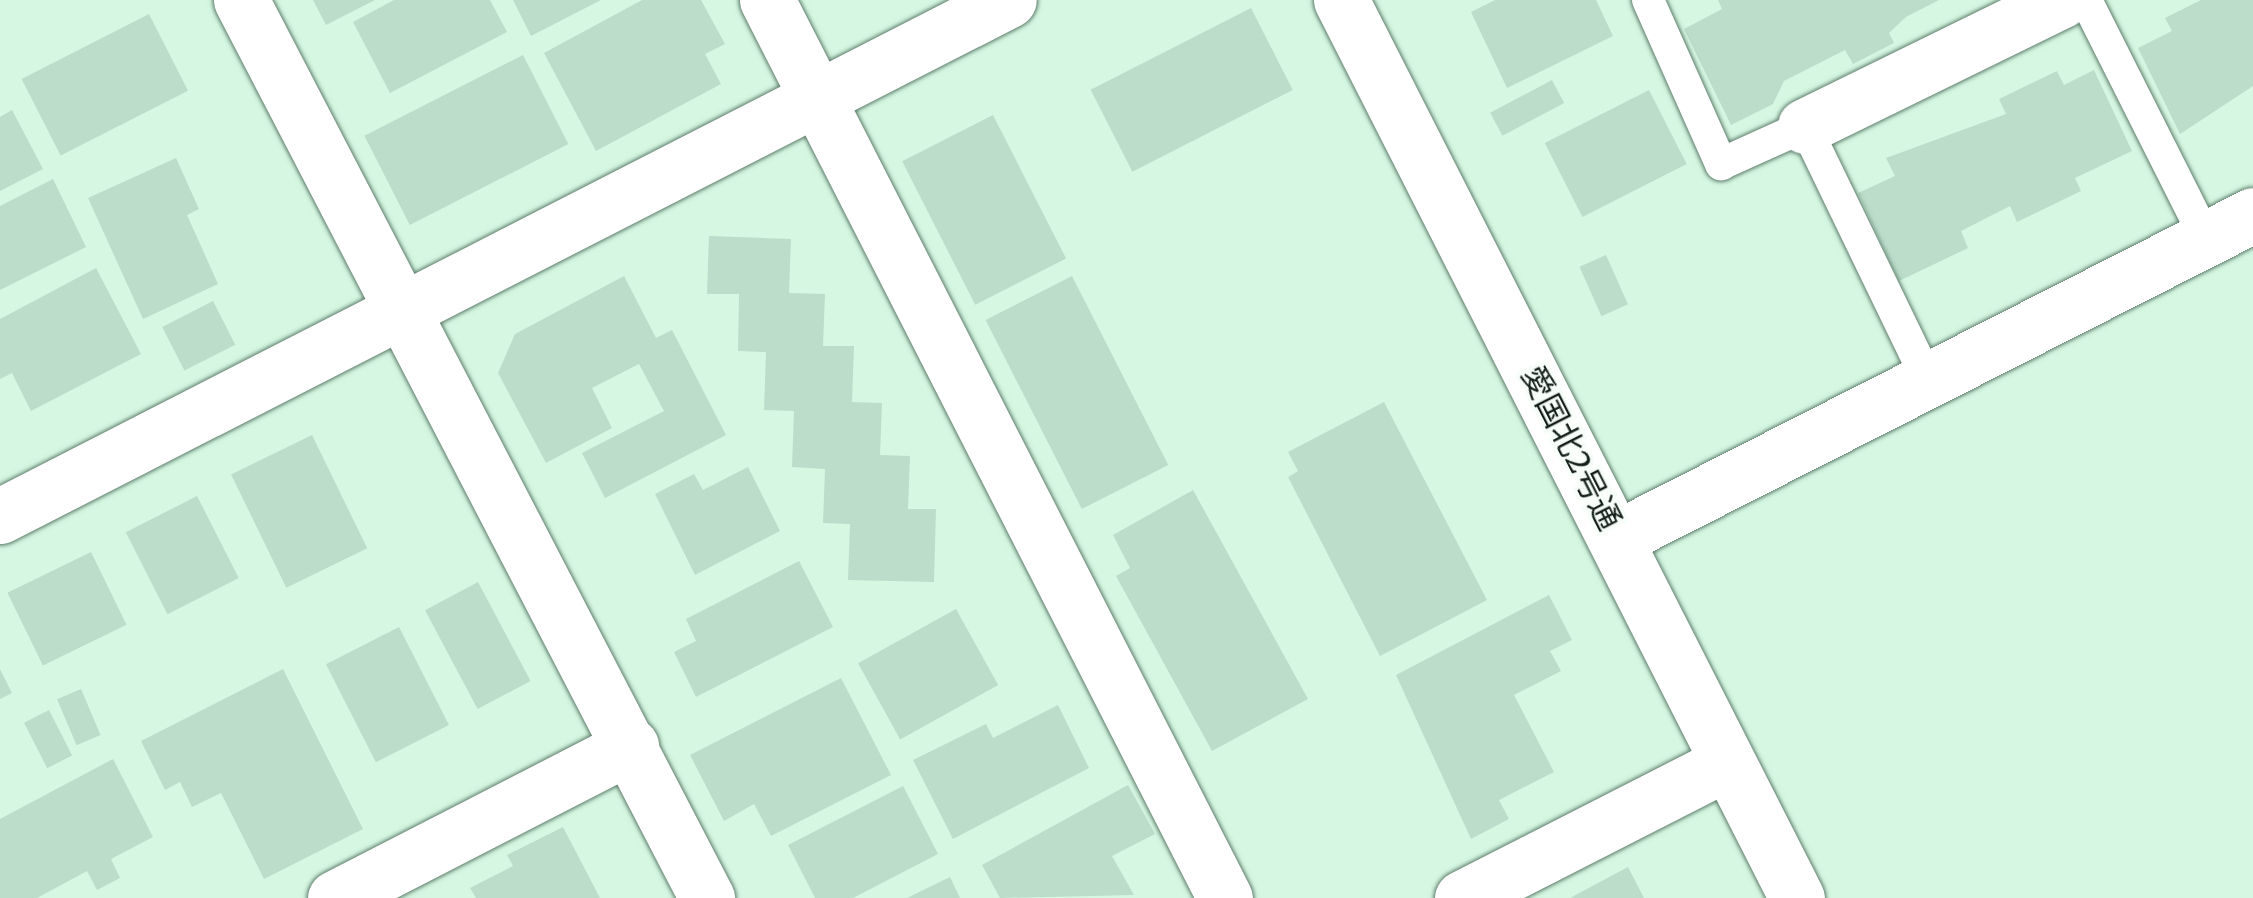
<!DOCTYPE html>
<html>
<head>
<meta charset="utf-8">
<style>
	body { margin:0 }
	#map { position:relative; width:2253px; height:898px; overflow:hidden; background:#d6f8e3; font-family:Merriweather,"Noto Sans JP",serif }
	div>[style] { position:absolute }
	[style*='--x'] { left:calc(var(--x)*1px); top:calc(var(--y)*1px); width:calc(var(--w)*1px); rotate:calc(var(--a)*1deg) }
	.building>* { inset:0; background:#bbddc9; transform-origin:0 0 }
	.roads { filter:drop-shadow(0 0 2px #5e7d6b) drop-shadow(0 0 2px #5e7d6b) }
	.service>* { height:32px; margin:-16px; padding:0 16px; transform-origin:16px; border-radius:16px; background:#fff }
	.minor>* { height:55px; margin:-27.5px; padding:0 27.5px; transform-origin:27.5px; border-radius:27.5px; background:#fff }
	span { translate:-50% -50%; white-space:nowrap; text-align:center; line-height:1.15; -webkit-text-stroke:8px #f7fdf9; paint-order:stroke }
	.street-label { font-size:32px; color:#121e17 }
</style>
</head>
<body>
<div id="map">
	<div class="building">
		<div style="clip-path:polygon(313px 0,375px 0,326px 25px)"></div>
		<div style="clip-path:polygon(394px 0,490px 0,507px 32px,390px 93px,353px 22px)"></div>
		<div style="clip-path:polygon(513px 0,601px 0,531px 36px)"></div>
		<div style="clip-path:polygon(642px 0,701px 0,725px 44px,705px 54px,721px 84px,596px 151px,544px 53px)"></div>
		<div style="clip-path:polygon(1495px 0,1596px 0,1613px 36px,1507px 88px,1471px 12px)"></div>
		<div style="clip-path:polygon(1718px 0,1939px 0,1906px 17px,1889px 33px,1894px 43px,1853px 64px,1845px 50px,1784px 81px,1773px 104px,1731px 125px,1684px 29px,1722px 9px)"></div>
		<div style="clip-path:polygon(2201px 0,2253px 0,2253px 86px,2180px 134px,2138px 48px,2172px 31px,2165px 18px)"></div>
		<div style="left:1251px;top:8px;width:92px;height:180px;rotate:63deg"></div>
		<div style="left:149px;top:14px;width:86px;height:143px;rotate:63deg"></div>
		<div style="left:523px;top:55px;width:100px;height:178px;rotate:63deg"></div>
		<div style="clip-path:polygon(2094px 70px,2132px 151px,2075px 178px,2081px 191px,2017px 222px,2010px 206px,1961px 231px,1968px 248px,1899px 281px,1858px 193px,1895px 176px,1886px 158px,2006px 114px,1999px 99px,2057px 71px,2064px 85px)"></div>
		<div style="left:1552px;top:80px;width:26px;height:70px;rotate:62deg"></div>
		<div style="left:1649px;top:90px;width:83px;height:117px;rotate:63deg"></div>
		<div style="clip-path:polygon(12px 110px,43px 169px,0 191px,0 117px)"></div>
		<div style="left:993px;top:115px;width:161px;height:102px;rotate:63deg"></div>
		<div style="clip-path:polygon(176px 158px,199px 209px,187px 215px,218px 284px,143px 319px,88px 198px)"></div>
		<div style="clip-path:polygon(53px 179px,86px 247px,0 290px,0 206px)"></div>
		<div style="clip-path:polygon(709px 236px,791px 239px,789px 293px,825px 294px,823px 346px,854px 346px,852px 402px,882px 403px,880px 455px,910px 456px,908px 509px,936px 509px,934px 582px,848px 580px,850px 524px,823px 523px,825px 469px,792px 467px,794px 411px,764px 410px,766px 352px,738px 351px,739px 294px,707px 294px)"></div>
		<div style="left:1606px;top:255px;width:54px;height:29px;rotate:66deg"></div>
		<div style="clip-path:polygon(96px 268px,141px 354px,31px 411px,12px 373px,0 379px,0 319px)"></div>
		<div style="clip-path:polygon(624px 276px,656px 338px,672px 330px,726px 435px,605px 498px,582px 453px,664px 411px,639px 364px,592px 388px,612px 428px,546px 463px,498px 373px,515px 334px)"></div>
		<div style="left:1072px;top:276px;width:212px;height:97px;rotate:63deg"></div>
		<div style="left:213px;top:301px;width:49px;height:57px;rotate:63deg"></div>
		<div style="clip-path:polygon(1384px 402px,1487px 600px,1380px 656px,1288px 477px,1298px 471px,1288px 452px)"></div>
		<div style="left:312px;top:435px;width:126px;height:90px;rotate:64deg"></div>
		<div style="clip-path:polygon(748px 467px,780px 531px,695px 575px,655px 494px,694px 474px,703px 490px)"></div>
		<div style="clip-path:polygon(1193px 490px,1308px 699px,1212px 751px,1116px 576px,1130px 568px,1113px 535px)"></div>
		<div style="left:197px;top:496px;width:92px;height:80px;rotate:63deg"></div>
		<div style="left:91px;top:552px;width:81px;height:93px;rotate:64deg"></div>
		<div style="clip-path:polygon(799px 561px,833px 627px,696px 697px,674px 652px,696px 641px,686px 619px)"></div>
		<div style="left:478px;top:582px;width:112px;height:60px;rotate:62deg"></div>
		<div style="clip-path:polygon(1549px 595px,1572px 640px,1550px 651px,1561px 671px,1514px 695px,1554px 772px,1499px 800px,1509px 819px,1471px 839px,1396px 675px)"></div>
		<div style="left:956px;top:609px;width:87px;height:112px;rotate:61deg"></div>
		<div style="left:399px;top:627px;width:110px;height:82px;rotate:63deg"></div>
		<div style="clip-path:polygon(0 669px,12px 693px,0 699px)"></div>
		<div style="clip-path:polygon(283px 669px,363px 829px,264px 879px,221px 793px,192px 807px,180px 782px,165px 790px,141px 741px)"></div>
		<div style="clip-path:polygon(841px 678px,891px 775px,771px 836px,754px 804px,724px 821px,690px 755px)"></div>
		<div style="left:81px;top:689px;width:50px;height:26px;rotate:67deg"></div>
		<div style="clip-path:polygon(1058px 705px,1089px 768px,953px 839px,913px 760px,986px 724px,993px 738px)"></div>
		<div style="left:49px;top:710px;width:51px;height:28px;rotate:63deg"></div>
		<div style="clip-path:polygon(113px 759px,153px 837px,111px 859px,120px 878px,97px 890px,87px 871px,37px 898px,0 898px,0 819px)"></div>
		<div style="clip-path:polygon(1128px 785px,1155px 834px,1112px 856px,1134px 895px,1000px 898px,982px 865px)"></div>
		<div style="clip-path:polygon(903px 786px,938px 854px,853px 898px,815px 898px,788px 845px)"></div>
		<div style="clip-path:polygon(563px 827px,600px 898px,476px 898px,470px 888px,513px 866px,507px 855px)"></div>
		<div style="clip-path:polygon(1628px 867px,1644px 898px,1570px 898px)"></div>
		<div style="clip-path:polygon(950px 877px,960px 898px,907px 898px)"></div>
	</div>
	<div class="roads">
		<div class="service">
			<div style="--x:1648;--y:0;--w:180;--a:66"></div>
			<div style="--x:1721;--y:164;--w:92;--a:-24.3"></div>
			<div style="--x:1805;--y:126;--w:283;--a:64.2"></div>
			<div style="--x:2086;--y:0;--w:267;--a:63.3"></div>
		</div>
		<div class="minor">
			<div style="--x:241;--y:0;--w:1012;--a:62.57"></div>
			<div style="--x:767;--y:0;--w:1008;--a:62.98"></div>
			<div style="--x:1341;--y:0;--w:1007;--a:63.08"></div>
			<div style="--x:1805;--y:126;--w:286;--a:-26.1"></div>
			<div style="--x:0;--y:516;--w:1133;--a:-27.09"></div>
			<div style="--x:1617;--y:538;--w:713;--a:-26.92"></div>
			<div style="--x:335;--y:898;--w:333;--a:-27.2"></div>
			<div style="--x:1462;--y:898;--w:295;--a:-27"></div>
		</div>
	</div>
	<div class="street-label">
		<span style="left:1571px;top:448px;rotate:63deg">愛国北2号通</span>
	</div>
</div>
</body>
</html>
